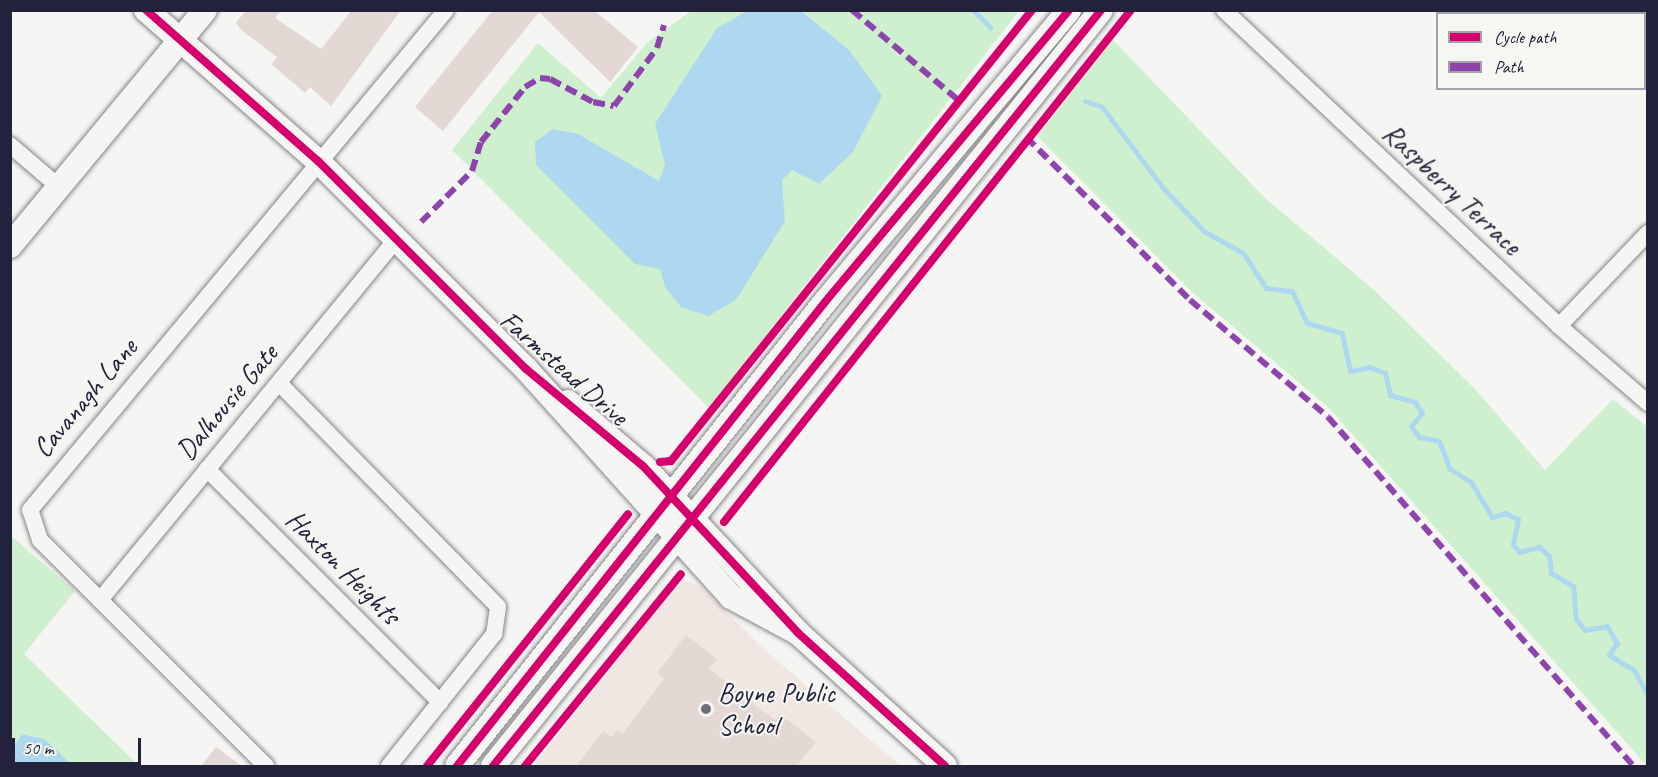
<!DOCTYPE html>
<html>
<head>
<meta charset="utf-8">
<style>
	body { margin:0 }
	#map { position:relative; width:1658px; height:777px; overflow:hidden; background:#f5f5f3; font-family:Caveat,sans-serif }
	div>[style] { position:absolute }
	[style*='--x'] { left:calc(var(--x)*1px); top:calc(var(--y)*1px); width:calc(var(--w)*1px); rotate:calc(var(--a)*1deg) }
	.built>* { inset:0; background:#f0e7e2 }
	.green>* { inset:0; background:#cff0ce }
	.water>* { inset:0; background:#add8f0 }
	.stream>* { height:5px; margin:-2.5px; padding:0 2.5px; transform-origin:2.5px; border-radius:2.5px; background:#add8f0 }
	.building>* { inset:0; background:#e3d8d4 }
	.roads { filter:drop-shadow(0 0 2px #858589) drop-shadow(0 0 2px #858589) }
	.street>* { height:16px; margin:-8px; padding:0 8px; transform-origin:8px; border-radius:8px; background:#f5f5f3 }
	.secondary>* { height:24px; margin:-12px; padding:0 12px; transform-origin:12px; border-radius:12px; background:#f5f5f3 }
	.quiet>* { height:6px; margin-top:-3px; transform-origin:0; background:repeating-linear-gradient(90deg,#8e44ad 0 12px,transparent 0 18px) }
	.cycleway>* { height:8px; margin:-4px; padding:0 4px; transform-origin:4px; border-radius:4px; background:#d6006c }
	.dots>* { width:16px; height:16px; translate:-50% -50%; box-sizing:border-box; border:3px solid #f6f6f2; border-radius:50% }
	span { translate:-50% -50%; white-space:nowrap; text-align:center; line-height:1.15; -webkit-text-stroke:4.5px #f6f6f2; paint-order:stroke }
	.street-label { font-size:28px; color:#22223b }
	.poi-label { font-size:28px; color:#22223b }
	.left { translate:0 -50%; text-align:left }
	.frame { position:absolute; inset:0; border:12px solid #22223b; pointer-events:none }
	.legend { position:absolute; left:1436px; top:12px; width:210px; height:78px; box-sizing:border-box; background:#f6f6f2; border:2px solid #a1a1a9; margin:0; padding:8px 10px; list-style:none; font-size:18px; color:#22223b }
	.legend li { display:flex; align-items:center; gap:12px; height:30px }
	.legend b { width:30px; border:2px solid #a1a1a9 }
	.scale { position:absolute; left:12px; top:738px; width:129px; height:27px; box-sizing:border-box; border:3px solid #22223b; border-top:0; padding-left:8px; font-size:18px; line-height:21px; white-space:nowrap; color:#22223b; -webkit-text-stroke:4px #f6f6f2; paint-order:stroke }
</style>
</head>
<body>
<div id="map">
	<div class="built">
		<div style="clip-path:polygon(681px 579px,700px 586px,767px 652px,901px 766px,533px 766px)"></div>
	</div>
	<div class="green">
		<div style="clip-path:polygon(691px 11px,1019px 11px,709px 408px,452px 150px,538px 43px,601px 98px,647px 43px)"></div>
		<div style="clip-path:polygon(1113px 40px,1264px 197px,1374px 290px,1475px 389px,1545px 470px,1613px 399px,1647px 427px,1647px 766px,1329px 408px,1193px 293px,1037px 136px)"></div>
		<div style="clip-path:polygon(11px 536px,75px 591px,24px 654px,139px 766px,73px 766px,45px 739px,23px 734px,11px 752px)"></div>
	</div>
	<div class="water">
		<div style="clip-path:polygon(749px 10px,801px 11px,849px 50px,882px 96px,853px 152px,819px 184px,792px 170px,782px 180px,785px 221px,736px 300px,708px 316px,681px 307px,665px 287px,660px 269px,635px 264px,536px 165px,535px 142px,553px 129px,578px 134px,659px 181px,665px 165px,655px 124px,717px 28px)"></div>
		<div style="clip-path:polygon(22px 734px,45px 739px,73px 766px,11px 766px,11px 752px)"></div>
	</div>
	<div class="stream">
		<div style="--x:973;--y:10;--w:25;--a:45"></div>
		<div style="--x:1085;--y:101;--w:18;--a:19"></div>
		<div style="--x:1102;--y:107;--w:103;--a:52.9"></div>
		<div style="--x:1164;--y:189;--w:59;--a:46.4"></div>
		<div style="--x:1205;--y:232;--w:43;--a:28.9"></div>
		<div style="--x:1243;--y:253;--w:42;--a:56.7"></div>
		<div style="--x:1266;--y:288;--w:26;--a:7"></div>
		<div style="--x:1292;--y:291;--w:35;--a:65"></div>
		<div style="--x:1307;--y:323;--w:36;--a:16"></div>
		<div style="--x:1342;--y:333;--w:39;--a:78"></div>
		<div style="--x:1350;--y:371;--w:20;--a:-11"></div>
		<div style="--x:1370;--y:367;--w:16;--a:22"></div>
		<div style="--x:1385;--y:373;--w:23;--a:77"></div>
		<div style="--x:1390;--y:395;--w:26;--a:16"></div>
		<div style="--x:1415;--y:402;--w:13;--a:58"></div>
		<div style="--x:1422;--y:413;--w:17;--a:130"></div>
		<div style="--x:1411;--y:426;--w:14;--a:54"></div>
		<div style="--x:1419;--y:437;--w:20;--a:11"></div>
		<div style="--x:1439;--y:441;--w:30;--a:69"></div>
		<div style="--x:1450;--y:469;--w:25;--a:32"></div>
		<div style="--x:1471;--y:482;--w:41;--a:59"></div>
		<div style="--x:1492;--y:517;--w:14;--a:-17"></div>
		<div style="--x:1505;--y:513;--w:14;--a:25"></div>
		<div style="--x:1518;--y:519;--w:25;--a:101"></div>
		<div style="--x:1513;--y:544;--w:10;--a:53"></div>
		<div style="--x:1519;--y:552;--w:21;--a:-14"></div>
		<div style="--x:1539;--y:547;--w:13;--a:42"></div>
		<div style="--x:1549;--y:556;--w:17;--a:83"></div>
		<div style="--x:1551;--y:573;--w:26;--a:31"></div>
		<div style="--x:1573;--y:586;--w:33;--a:85"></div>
		<div style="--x:1576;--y:619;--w:14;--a:51"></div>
		<div style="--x:1585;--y:630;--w:22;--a:-10"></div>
		<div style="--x:1607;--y:626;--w:20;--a:60"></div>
		<div style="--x:1617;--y:643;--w:14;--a:124"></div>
		<div style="--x:1609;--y:655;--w:29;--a:31"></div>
		<div style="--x:1634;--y:670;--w:29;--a:61"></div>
	</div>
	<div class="building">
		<div style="clip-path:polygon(247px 10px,282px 10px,275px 18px,321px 49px,352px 10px,401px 10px,331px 106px,310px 87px,305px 93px,271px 64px,277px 57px,241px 30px,236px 22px)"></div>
		<div style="clip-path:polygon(493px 10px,594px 10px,638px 47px,610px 82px,539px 12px,443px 131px,415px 107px)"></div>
		<div style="clip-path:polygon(686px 635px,717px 659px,709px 669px,775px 720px,780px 714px,816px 742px,797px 766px,576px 766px,603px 731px,611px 737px,617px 730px,622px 734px,664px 679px,657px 673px)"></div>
		<div style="clip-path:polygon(216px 747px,242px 766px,201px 766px)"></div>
	</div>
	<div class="roads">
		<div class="street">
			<div style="--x:1224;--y:10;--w:461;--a:43.3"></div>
			<div style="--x:1559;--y:326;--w:118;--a:40.9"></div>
			<div style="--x:1509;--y:10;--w:6;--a:45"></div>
			<div style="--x:1601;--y:14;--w:5;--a:-53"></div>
			<div style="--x:10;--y:145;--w:65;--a:40.6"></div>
			<div style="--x:1559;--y:326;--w:129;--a:-46.3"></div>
			<div style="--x:279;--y:383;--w:313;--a:45.6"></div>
			<div style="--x:498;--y:607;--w:27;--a:98"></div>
			<div style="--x:494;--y:634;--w:169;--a:128.5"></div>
			<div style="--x:207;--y:469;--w:330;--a:45"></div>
			<div style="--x:100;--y:600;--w:466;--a:-50.6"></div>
			<div style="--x:266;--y:766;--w:320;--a:-135"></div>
			<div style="--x:40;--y:540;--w:32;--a:-108"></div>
			<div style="--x:30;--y:510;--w:650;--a:-50.24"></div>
		</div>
		<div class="secondary">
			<div style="--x:146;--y:10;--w:229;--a:41.3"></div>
			<div style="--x:318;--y:161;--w:294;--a:45"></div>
			<div style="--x:526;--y:369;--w:307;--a:48"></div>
			<div style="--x:731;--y:597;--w:76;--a:28.2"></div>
			<div style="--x:10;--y:246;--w:306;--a:-50.4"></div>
			<div style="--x:568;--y:402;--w:99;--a:40.5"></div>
			<div style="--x:643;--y:466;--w:228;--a:47.1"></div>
			<div style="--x:798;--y:633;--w:198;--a:42.1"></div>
			<div style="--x:457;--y:766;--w:592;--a:-51.58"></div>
			<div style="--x:825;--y:302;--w:381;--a:-50.1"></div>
			<div style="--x:493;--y:766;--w:970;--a:-51.19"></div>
		</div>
	</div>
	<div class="quiet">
		<div style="--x:852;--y:10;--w:139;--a:40.3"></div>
		<div style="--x:1026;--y:137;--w:231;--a:44.8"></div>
		<div style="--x:1190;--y:300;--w:181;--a:40.3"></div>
		<div style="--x:1328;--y:417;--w:464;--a:48.8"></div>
		<div style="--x:421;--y:222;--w:72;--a:-45"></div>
		<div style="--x:472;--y:171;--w:30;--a:-73"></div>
		<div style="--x:481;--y:142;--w:70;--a:-51.3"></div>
		<div style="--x:525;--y:87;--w:17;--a:-31"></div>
		<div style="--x:540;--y:78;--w:10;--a:6"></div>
		<div style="--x:550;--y:79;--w:49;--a:28.1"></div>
		<div style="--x:593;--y:102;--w:21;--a:11"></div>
		<div style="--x:614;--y:106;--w:72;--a:-53.4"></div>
		<div style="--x:657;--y:48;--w:24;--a:-73"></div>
	</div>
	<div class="cycleway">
		<div style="--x:146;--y:10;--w:229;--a:41.3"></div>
		<div style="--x:318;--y:161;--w:294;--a:45"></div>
		<div style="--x:526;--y:369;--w:152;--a:39.7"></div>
		<div style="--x:643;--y:466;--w:228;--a:47.1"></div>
		<div style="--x:798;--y:633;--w:198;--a:42.1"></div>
		<div style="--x:660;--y:462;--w:11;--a:-5"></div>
		<div style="--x:671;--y:461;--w:578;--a:-51.32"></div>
		<div style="--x:724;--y:522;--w:654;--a:-51.52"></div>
		<div style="--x:427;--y:766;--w:322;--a:-51.4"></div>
		<div style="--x:457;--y:766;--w:592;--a:-51.58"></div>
		<div style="--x:825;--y:302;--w:381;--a:-50.1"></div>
		<div style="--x:493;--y:766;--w:970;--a:-51.19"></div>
		<div style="--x:525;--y:766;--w:247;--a:-50.9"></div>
	</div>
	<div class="dots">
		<div style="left:706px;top:709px;background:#6c6c7b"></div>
	</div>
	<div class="street-label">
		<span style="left:1452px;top:189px;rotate:43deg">Raspberry Terrace</span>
		<span style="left:564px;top:368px;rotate:41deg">Farmstead Drive</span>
		<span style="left:85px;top:398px;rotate:-50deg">Cavanagh Lane</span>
		<span style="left:227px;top:402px;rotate:-50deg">Dalhousie Gate</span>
		<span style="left:343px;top:567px;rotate:45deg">Haxton Heights</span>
	</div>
	<div class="poi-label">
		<span class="left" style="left:718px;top:709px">Boyne Public<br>School</span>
	</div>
	<div class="frame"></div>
	<ul class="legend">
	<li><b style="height:8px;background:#d6006c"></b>Cycle path</li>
	<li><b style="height:8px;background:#8e44ad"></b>Path</li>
	</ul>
	<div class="scale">50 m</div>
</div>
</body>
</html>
